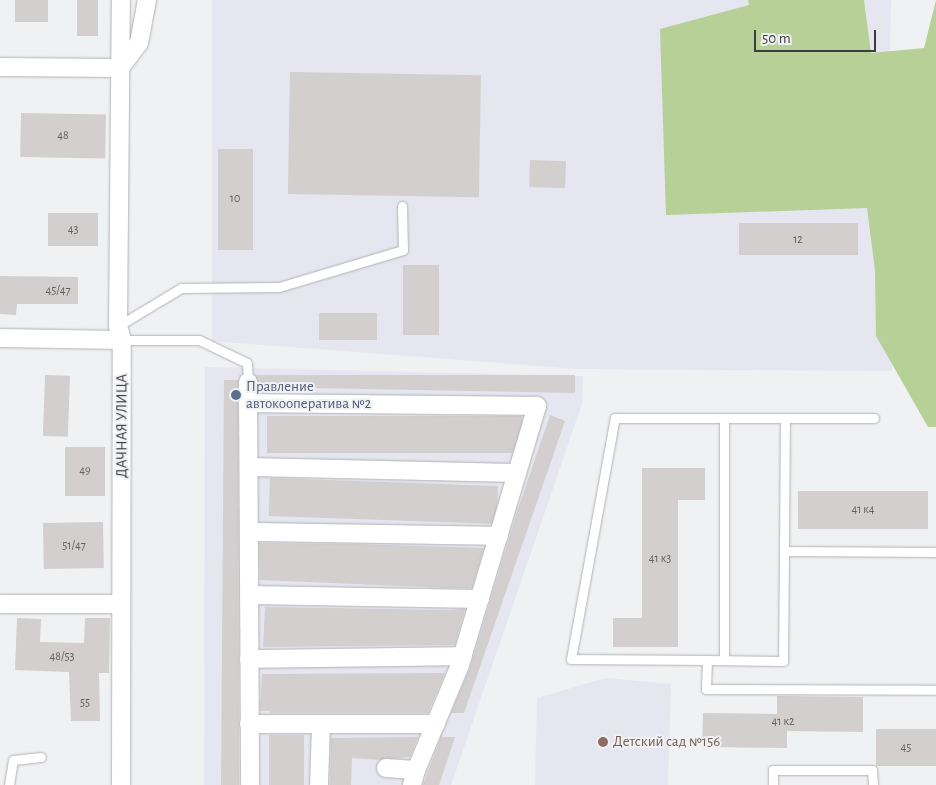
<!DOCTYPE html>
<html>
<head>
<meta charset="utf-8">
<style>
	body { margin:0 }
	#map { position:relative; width:936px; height:785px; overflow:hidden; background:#f0f1f3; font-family:"Alegreya Sans",sans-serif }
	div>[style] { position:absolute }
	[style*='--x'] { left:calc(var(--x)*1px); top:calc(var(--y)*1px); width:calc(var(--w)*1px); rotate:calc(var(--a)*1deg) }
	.built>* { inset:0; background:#e5e6f0 }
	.green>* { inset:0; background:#b6d097 }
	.building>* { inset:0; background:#d2cfce; transform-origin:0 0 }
	.roads { filter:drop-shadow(0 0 1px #b2b2b5) drop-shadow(0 0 1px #b2b2b5) }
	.lane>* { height:9px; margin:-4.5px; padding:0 4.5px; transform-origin:4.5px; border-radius:4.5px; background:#fff }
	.street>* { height:18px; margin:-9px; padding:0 9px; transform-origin:9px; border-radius:9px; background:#fff }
	.dots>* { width:14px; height:14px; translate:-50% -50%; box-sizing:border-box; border:2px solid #f0f1f3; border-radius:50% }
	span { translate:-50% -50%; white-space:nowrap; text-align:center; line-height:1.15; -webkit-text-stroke:4px #f0f1f3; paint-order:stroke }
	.number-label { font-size:12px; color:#626161 }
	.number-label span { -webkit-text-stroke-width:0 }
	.service-label { font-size:15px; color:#4e5e75 }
	.left { translate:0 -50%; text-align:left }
	.street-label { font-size:15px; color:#3c3c3d }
	.education-label { font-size:15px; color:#785e54 }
	.scale { position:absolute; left:754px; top:30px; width:122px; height:22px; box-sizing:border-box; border:2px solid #3c3c3d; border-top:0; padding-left:6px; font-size:15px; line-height:18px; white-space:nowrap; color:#3c3c3d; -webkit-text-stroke:4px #f0f1f3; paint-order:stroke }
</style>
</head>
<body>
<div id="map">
	<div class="built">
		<div style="clip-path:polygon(212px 0,891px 0,887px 228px,892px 371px,577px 369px,212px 341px)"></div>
		<div style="clip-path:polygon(205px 367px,583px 376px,582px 404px,451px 785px,204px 785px)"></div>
		<div style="clip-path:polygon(606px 678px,671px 684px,668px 785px,535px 785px,537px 698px)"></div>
	</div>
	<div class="green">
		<div style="clip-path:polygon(748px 0,864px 0,871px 53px,924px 48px,936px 0,936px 427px,928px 427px,876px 336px,875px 270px,867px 208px,666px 215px,660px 29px,749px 5px)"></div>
	</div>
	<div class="building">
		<div style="left:15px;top:0;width:33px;height:22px"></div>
		<div style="left:77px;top:0;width:21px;height:36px"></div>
		<div style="left:290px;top:72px;width:191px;height:122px;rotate:1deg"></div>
		<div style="left:21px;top:113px;width:85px;height:44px;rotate:1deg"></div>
		<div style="left:218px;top:149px;width:35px;height:101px"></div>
		<div style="left:530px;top:160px;width:36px;height:27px;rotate:2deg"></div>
		<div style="left:48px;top:213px;width:50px;height:33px"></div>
		<div style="left:739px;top:223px;width:119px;height:32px"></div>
		<div style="left:403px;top:265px;width:36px;height:70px"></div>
		<div style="clip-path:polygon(0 276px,78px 277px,78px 304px,17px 304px,16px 315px,0 314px)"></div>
		<div style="left:319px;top:313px;width:58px;height:27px"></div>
		<div style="left:45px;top:375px;width:25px;height:61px;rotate:2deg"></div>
		<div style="clip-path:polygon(255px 375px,575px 375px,575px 393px,259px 387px)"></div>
		<div style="clip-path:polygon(224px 380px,238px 380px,239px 785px,221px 785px)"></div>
		<div style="clip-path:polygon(550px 415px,565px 421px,464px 713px,451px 713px,470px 668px,516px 515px)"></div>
		<div style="left:267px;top:416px;width:255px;height:37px"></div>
		<div style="left:65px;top:447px;width:40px;height:49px"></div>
		<div style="clip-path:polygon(642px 468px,705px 468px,705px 500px,678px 500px,678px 647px,613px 647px,613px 618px,642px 618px)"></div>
		<div style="left:270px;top:478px;width:228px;height:38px;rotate:2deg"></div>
		<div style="left:798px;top:491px;width:130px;height:38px"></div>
		<div style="left:103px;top:522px;width:46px;height:60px;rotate:89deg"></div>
		<div style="clip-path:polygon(259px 543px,353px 544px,484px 548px,472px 588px,448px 588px,260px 580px)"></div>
		<div style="clip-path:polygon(265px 607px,448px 610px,465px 609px,455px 645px,263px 647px)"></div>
		<div style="clip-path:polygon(17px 618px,41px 619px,40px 642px,84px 643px,85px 618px,110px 618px,109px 673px,99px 673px,100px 721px,71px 721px,69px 672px,15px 670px)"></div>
		<div style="clip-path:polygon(445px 673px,428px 713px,270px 713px,270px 711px,260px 711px,262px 674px)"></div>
		<div style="clip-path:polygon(777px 696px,863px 697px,863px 732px,787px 731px,787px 748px,702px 747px,703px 713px,777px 714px)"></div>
		<div style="left:876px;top:729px;width:60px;height:37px"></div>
		<div style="left:269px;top:735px;width:35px;height:50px"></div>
		<div style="clip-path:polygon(418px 737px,410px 757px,380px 760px,352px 758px,351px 785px,330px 785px,331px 738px)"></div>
		<div style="clip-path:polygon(441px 737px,455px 737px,439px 785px,423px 785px)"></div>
	</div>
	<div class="roads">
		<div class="lane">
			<div style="--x:118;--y:326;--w:74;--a:-31.1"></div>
			<div style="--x:181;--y:288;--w:98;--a:-0.6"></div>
			<div style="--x:279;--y:287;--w:129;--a:-16.6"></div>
			<div style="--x:403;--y:250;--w:44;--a:-91.3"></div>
			<div style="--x:122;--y:340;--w:77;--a:0"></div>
			<div style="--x:199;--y:340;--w:53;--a:25.6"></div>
			<div style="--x:247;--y:363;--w:19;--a:87"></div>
			<div style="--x:724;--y:418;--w:242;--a:90"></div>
			<div style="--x:784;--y:551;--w:133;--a:-89.6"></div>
			<div style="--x:936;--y:552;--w:152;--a:-179.6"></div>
			<div style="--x:784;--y:551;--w:110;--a:90.5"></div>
			<div style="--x:783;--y:661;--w:76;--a:-179.2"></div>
			<div style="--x:707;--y:660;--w:29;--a:92"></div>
			<div style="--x:706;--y:689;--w:230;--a:0.2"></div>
			<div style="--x:707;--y:660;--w:136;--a:-179.6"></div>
			<div style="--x:571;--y:659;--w:245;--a:-79.7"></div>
			<div style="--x:615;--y:418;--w:259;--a:0"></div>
			<div style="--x:9;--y:785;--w:25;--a:-81"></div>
			<div style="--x:13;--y:760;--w:28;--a:-6"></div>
			<div style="--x:773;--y:785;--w:15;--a:-90"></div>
			<div style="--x:773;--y:770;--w:99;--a:0"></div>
			<div style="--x:872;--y:770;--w:15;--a:86"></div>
		</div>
		<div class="street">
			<div style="--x:0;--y:67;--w:120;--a:0.5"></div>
			<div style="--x:120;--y:68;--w:31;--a:-53"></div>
			<div style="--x:139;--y:43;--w:44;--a:-79.5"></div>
			<div style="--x:0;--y:338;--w:122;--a:0.9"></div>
			<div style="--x:248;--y:382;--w:403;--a:89.7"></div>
			<div style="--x:248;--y:403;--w:289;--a:0.6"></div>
			<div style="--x:537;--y:406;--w:270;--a:106.6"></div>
			<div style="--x:460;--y:665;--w:114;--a:112.7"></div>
			<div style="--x:249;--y:467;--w:268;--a:1.3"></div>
			<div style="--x:249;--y:532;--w:250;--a:0.9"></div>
			<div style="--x:249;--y:595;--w:231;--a:1"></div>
			<div style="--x:0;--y:604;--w:121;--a:0"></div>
			<div style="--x:249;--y:659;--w:214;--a:-0.8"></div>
			<div style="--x:249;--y:724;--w:187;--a:0"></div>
			<div style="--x:386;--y:768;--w:30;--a:4"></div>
			<div style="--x:416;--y:770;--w:16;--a:105"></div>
			<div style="--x:121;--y:785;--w:445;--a:-89.9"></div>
			<div style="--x:122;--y:340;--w:15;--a:-106"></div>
			<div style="--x:118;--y:326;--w:326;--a:-89.5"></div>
			<div style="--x:319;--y:785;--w:61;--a:-88.1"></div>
		</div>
	</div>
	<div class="dots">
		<div style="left:236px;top:395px;background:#5c6f8a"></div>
		<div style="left:603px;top:742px;background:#8d6e63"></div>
	</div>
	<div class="number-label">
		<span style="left:63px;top:136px">48</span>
		<span style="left:235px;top:199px">10</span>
		<span style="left:73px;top:230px">43</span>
		<span style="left:798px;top:240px">12</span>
		<span style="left:58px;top:291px">45/47</span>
		<span style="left:85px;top:471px">49</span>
		<span style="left:863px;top:510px">41 к4</span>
		<span style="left:74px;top:546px">51/47</span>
		<span style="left:660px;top:559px">41 к3</span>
		<span style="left:62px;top:657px">48/53</span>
		<span style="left:85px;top:703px">55</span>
		<span style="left:783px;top:722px">41 к2</span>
		<span style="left:906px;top:748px">45</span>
	</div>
	<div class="service-label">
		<span class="left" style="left:246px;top:395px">Правление<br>автокооператива №2</span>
	</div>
	<div class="street-label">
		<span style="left:122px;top:426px;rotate:-90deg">ДАЧНАЯ УЛИЦА</span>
	</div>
	<div class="education-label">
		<span class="left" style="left:613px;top:742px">Детский сад №156</span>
	</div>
	<div class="scale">50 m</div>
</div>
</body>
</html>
